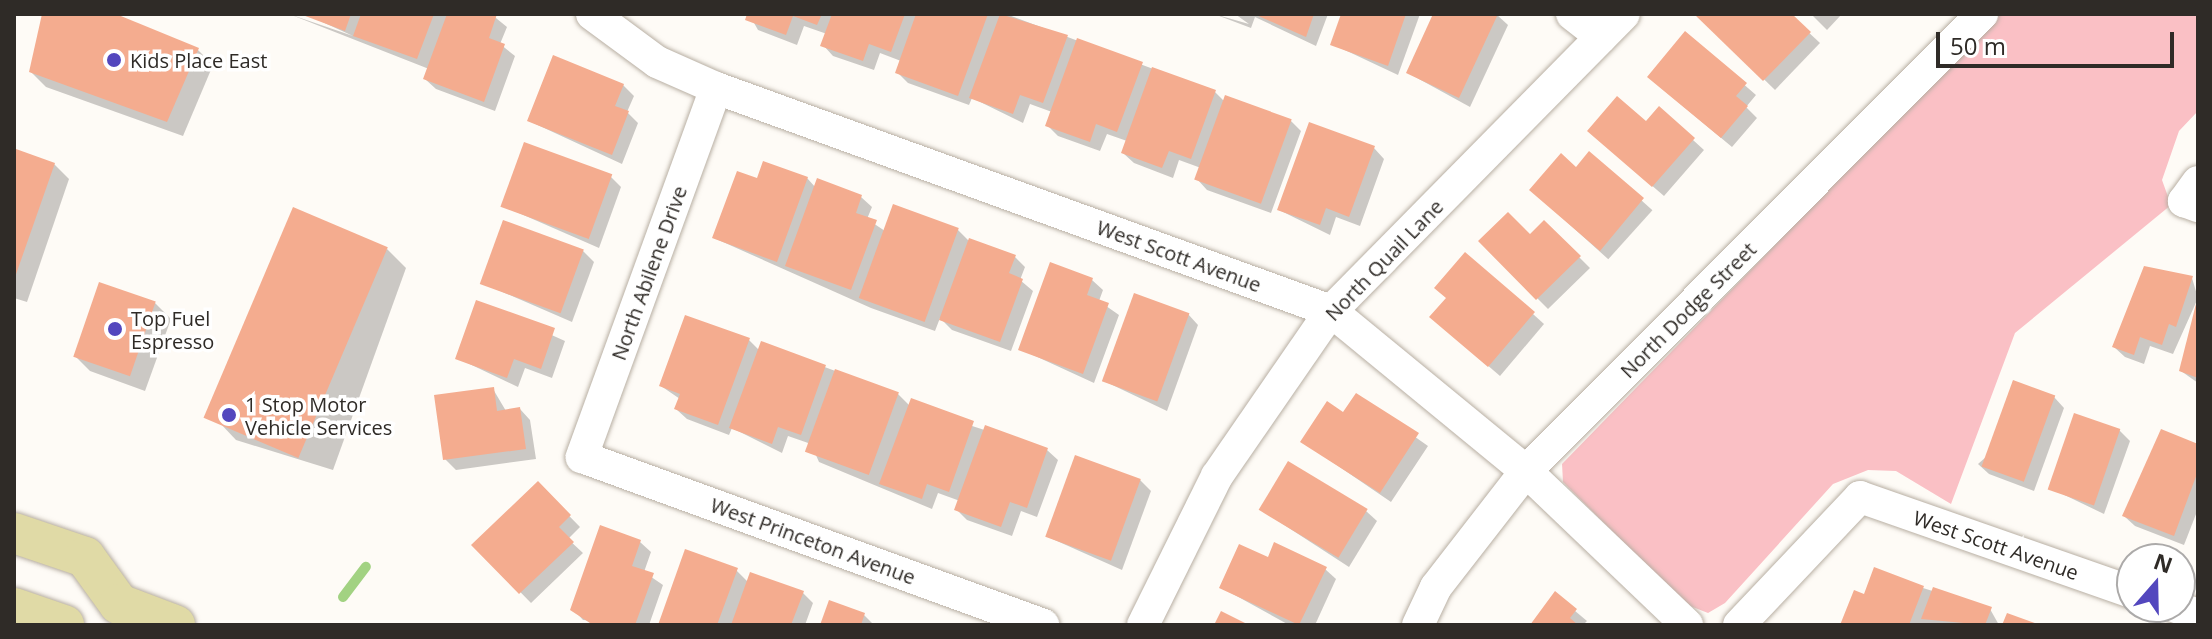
<!DOCTYPE html>
<html>
<head>
<meta charset="utf-8">
<style>
	body { margin:0 }
	#map { position:relative; width:2212px; height:639px; overflow:hidden; background:#fefbf6; font-family:"Open Sans",sans-serif }
	div>[style] { position:absolute }
	[style*='--x'] { left:calc(var(--x)*1px); top:calc(var(--y)*1px); width:calc(var(--w)*1px); rotate:calc(var(--a)*1deg) }
	.green>* { inset:0; background:#fac0c5 }
	.shadow>* { inset:0; background:#0003; transform-origin:0 0 }
	.stream>* { height:10px; margin:-5px; padding:0 5px; transform-origin:5px; border-radius:5px; background:#a2d282 }
	.building>* { inset:0; background:#f4ac8f; transform-origin:0 0 }
	.roads { filter:drop-shadow(0 0 2px #b8afa3) drop-shadow(0 0 2px #b8afa3) }
	.minor>* { height:32px; margin:-16px; padding:0 16px; transform-origin:16px; border-radius:16px; background:#fff }
	.major>* { height:40px; margin:-20px; padding:0 20px; transform-origin:20px; border-radius:20px; background:#e0daa6 }
	.dots>* { width:22px; height:22px; translate:-50% -50%; box-sizing:border-box; border:4px solid #fff; border-radius:50% }
	span { translate:-50% -50%; white-space:nowrap; text-align:center; line-height:1.15; -webkit-text-stroke:7px #fff; paint-order:stroke }
	.poi-label { font-size:20px; color:#2f2b27 }
	.left { translate:0 -50%; text-align:left }
	.street-label { font-size:20px; color:#2f2b27 }
	.frame { position:absolute; inset:0; border:16px solid #2f2b27; pointer-events:none }
	.north { position:absolute; left:2116px; top:543px; width:80px; height:80px; box-sizing:border-box; background:#fff; border:2px solid #acaaa9; border-radius:50%; rotate:20deg; font-size:22px; font-weight:700; line-height:32px; text-align:center; color:#2f2b27 }
	.north::after { content:''; display:block; margin:auto; width:28px; height:36px; background:#5347be; clip-path:polygon(50% 0,100% 100%,50% 72%,0 100%) }
	.scale { position:absolute; left:1936px; top:32px; width:238px; height:36px; box-sizing:border-box; border:4px solid #2f2b27; border-top:0; padding-left:10px; font-size:24px; line-height:28px; white-space:nowrap; color:#2f2b27; -webkit-text-stroke:6px #fff; paint-order:stroke }
</style>
</head>
<body>
<div id="map">
	<div class="green">
		<div style="clip-path:polygon(2000px 14px,2198px 14px,2198px 111px,2179px 131px,2162px 180px,2171px 205px,2015px 333px,1951px 504px,1896px 471px,1868px 470px,1833px 484px,1725px 603px,1708px 613px,1685px 604px,1563px 482px,1562px 464px)"></div>
	</div>
	<div class="shadow">
		<div style="clip-path:polygon(46px 14px,99px 14px,198px 50px,213px 65px,183px 136px,46px 87px,31px 72px)"></div>
		<div style="clip-path:polygon(289px 14px,353px 36px,305px 14px,491px 14px,507px 27px,500px 44px,515px 56px,495px 111px,436px 89px,425px 79px,429px 69px)"></div>
		<div style="clip-path:polygon(749px 14px,1006px 14px,1215px 92px,1225px 102px,1290px 120px,1301px 131px,1271px 213px,1207px 190px,1197px 179px,1201px 168px,1179px 160px,1173px 178px,1134px 163px,1123px 153px,1127px 141px,1107px 134px,1100px 151px,1058px 136px,1047px 125px,1052px 112px,1030px 104px,1023px 123px,972px 98px,969px 105px,908px 83px,897px 72px,901px 61px,880px 53px,874px 70px,833px 56px,823px 45px,827px 34px,804px 26px,797px 45px,758px 30px)"></div>
		<div style="clip-path:polygon(1214px 14px,1249px 24px,1235px 14px,1328px 14px,1316px 46px,1255px 17px,1251px 28px)"></div>
		<div style="clip-path:polygon(1343px 14px,1420px 14px,1398px 75px,1332px 44px)"></div>
		<div style="clip-path:polygon(1435px 14px,1496px 14px,1508px 25px,1470px 107px,1408px 73px)"></div>
		<div style="clip-path:polygon(1789px 14px,1820px 43px,1775px 90px,1698px 15px)"></div>
		<div style="clip-path:polygon(1811px 14px,1842px 14px,1827px 30px)"></div>
		<div style="clip-path:polygon(1686px 34px,1756px 95px,1746px 107px,1757px 118px,1732px 147px,1660px 87px)"></div>
		<div style="clip-path:polygon(623px 85px,634px 96px,627px 112px,638px 123px,622px 164px,529px 121px)"></div>
		<div style="clip-path:polygon(1659px 109px,1704px 150px,1664px 196px,1600px 141px,1646px 124px)"></div>
		<div style="clip-path:polygon(1374px 148px,1384px 159px,1360px 226px,1336px 217px,1330px 235px,1279px 210px)"></div>
		<div style="left:1590px;top:154px;width:84px;height:66px;rotate:42deg"></div>
		<div style="clip-path:polygon(14px 161px,54px 164px,69px 179px,27px 302px,14px 298px)"></div>
		<div style="clip-path:polygon(610px 176px,621px 187px,599px 248px,503px 206px)"></div>
		<div style="clip-path:polygon(807px 178px,816px 188px,861px 197px,872px 207px,867px 219px,885px 231px,957px 229px,970px 242px,1014px 256px,1025px 267px,1020px 280px,1033px 291px,1011px 351px,952px 330px,940px 318px,935px 331px,871px 308px,714px 238px,758px 180px)"></div>
		<div style="clip-path:polygon(1544px 222px,1590px 268px,1548px 309px,1480px 241px,1530px 237px)"></div>
		<div style="clip-path:polygon(387px 249px,406px 268px,333px 470px,236px 440px,218px 421px)"></div>
		<div style="clip-path:polygon(583px 251px,594px 262px,572px 322px,482px 283px)"></div>
		<div style="clip-path:polygon(2192px 278px,2198px 298px,2173px 354px,2150px 346px,2144px 364px,2125px 357px,2114px 347px)"></div>
		<div style="clip-path:polygon(1092px 280px,1103px 290px,1099px 301px,1119px 315px,1094px 383px,1020px 349px)"></div>
		<div style="clip-path:polygon(478px 302px,565px 341px,552px 378px,525px 368px,518px 387px,457px 358px)"></div>
		<div style="clip-path:polygon(155px 303px,171px 319px,145px 391px,90px 371px,75px 356px)"></div>
		<div style="clip-path:polygon(2198px 309px,2198px 383px,2181px 371px)"></div>
		<div style="clip-path:polygon(1188px 314px,1198px 325px,1167px 411px,1104px 381px)"></div>
		<div style="clip-path:polygon(1533px 314px,1544px 324px,1500px 376px,1443px 327px)"></div>
		<div style="clip-path:polygon(749px 340px,760px 351px,762px 344px,898px 394px,910px 406px,1047px 450px,1058px 460px,1037px 517px,1021px 511px,1012px 536px,967px 520px,956px 509px,960px 501px,938px 493px,932px 509px,819px 462px,811px 444px,788px 436px,782px 453px,732px 428px,729px 435px,687px 419px,676px 409px,680px 399px,661px 386px)"></div>
		<div style="clip-path:polygon(493px 389px,506px 411px,520px 409px,530px 420px,536px 459px,456px 470px,445px 459px)"></div>
		<div style="clip-path:polygon(1357px 396px,1428px 446px,1391px 502px,1303px 442px,1344px 415px)"></div>
		<div style="clip-path:polygon(2054px 397px,2064px 408px,2034px 491px,1989px 474px,1978px 464px)"></div>
		<div style="clip-path:polygon(2119px 430px,2130px 441px,2104px 514px,2050px 488px)"></div>
		<div style="clip-path:polygon(2198px 446px,2198px 509px,2184px 545px,2135px 526px,2124px 516px)"></div>
		<div style="clip-path:polygon(1140px 480px,1151px 491px,1122px 570px,1048px 537px)"></div>
		<div style="clip-path:polygon(538px 484px,580px 527px,568px 539px,583px 553px,531px 603px,474px 545px)"></div>
		<div style="clip-path:polygon(1261px 510px,1366px 511px,1377px 521px,1349px 567px)"></div>
		<div style="clip-path:polygon(640px 542px,651px 552px,644px 572px,663px 585px,649px 625px,583px 620px,573px 609px)"></div>
		<div style="clip-path:polygon(1269px 559px,1325px 569px,1336px 579px,1315px 625px,1289px 625px,1222px 588px)"></div>
		<div style="clip-path:polygon(736px 570px,748px 582px,803px 593px,813px 603px,805px 625px,660px 625px)"></div>
		<div style="clip-path:polygon(1923px 588px,1990px 609px,1999px 625px,1842px 625px)"></div>
		<div style="clip-path:polygon(1555px 594px,1587px 621px,1583px 625px,1532px 625px)"></div>
		<div style="clip-path:polygon(864px 615px,874px 625px,823px 625px)"></div>
	</div>
	<div class="stream">
		<div style="--x:343;--y:597;--w:38;--a:-53"></div>
	</div>
	<div class="building">
		<div style="clip-path:polygon(42px 14px,116px 14px,199px 48px,167px 122px,29px 72px)"></div>
		<div style="clip-path:polygon(300px 14px,351px 14px,345px 31px)"></div>
		<div style="clip-path:polygon(361px 14px,434px 14px,417px 59px,353px 36px)"></div>
		<div style="clip-path:polygon(447px 14px,497px 14px,489px 38px,505px 44px,484px 102px,423px 79px)"></div>
		<div style="clip-path:polygon(747px 14px,822px 14px,817px 25px,793px 16px,786px 35px,745px 20px)"></div>
		<div style="clip-path:polygon(832px 14px,905px 14px,891px 52px,869px 44px,863px 61px,820px 46px)"></div>
		<div style="clip-path:polygon(916px 14px,988px 14px,958px 96px,895px 73px)"></div>
		<div style="clip-path:polygon(1000px 14px,1068px 35px,1043px 103px,1020px 95px,1013px 114px,969px 98px)"></div>
		<div style="clip-path:polygon(1254px 14px,1314px 14px,1306px 37px)"></div>
		<div style="clip-path:polygon(1341px 14px,1406px 14px,1388px 66px,1330px 45px)"></div>
		<div style="clip-path:polygon(1433px 14px,1498px 14px,1459px 98px,1406px 73px)"></div>
		<div style="clip-path:polygon(1694px 14px,1792px 14px,1811px 32px,1763px 81px)"></div>
		<div style="clip-path:polygon(1685px 31px,1747px 83px,1736px 96px,1748px 106px,1721px 138px,1647px 77px)"></div>
		<div style="clip-path:polygon(1077px 38px,1143px 62px,1117px 132px,1096px 124px,1090px 142px,1045px 126px)"></div>
		<div style="clip-path:polygon(553px 55px,624px 84px,615px 106px,629px 111px,612px 155px,527px 121px)"></div>
		<div style="clip-path:polygon(1152px 67px,1216px 90px,1191px 159px,1169px 151px,1162px 168px,1121px 153px)"></div>
		<div style="left:1225px;top:95px;width:71px;height:90px;rotate:20deg"></div>
		<div style="clip-path:polygon(1617px 96px,1646px 121px,1659px 106px,1695px 138px,1652px 187px,1587px 131px)"></div>
		<div style="clip-path:polygon(1309px 122px,1375px 146px,1349px 217px,1326px 208px,1320px 225px,1277px 210px)"></div>
		<div style="left:524px;top:142px;width:94px;height:69px;rotate:20deg"></div>
		<div style="clip-path:polygon(16px 149px,55px 163px,14px 280px,14px 155px)"></div>
		<div style="clip-path:polygon(1589px 151px,1644px 198px,1600px 251px,1529px 190px,1561px 153px,1576px 167px)"></div>
		<div style="clip-path:polygon(763px 161px,808px 177px,777px 262px,712px 238px,737px 171px,757px 178px)"></div>
		<div style="clip-path:polygon(817px 178px,862px 195px,856px 213px,877px 220px,851px 290px,785px 266px)"></div>
		<div style="left:893px;top:204px;width:70px;height:100px;rotate:20deg"></div>
		<div style="left:293px;top:207px;width:103px;height:229px;rotate:23deg"></div>
		<div style="clip-path:polygon(1508px 212px,1530px 234px,1544px 220px,1581px 256px,1536px 300px,1478px 241px)"></div>
		<div style="left:503px;top:220px;width:86px;height:68px;rotate:20deg"></div>
		<div style="clip-path:polygon(969px 238px,1016px 255px,1009px 273px,1023px 279px,1000px 342px,939px 320px)"></div>
		<div style="clip-path:polygon(1465px 252px,1535px 312px,1488px 367px,1429px 317px,1446px 298px,1434px 288px)"></div>
		<div style="clip-path:polygon(1050px 262px,1093px 278px,1087px 295px,1109px 303px,1083px 374px,1018px 350px)"></div>
		<div style="clip-path:polygon(2144px 266px,2193px 276px,2176px 327px,2169px 324px,2162px 345px,2140px 337px,2134px 355px,2112px 347px)"></div>
		<div style="left:99px;top:282px;width:60px;height:79px;rotate:19deg"></div>
		<div style="left:1134px;top:293px;width:59px;height:94px;rotate:20deg"></div>
		<div style="clip-path:polygon(2198px 296px,2198px 378px,2179px 371px)"></div>
		<div style="clip-path:polygon(476px 300px,555px 328px,541px 369px,514px 359px,507px 378px,455px 359px)"></div>
		<div style="clip-path:polygon(685px 315px,750px 338px,718px 425px,674px 409px,680px 394px,659px 386px)"></div>
		<div style="clip-path:polygon(761px 341px,826px 365px,801px 435px,778px 427px,772px 444px,729px 428px)"></div>
		<div style="left:835px;top:369px;width:68px;height:88px;rotate:20deg"></div>
		<div style="left:2013px;top:380px;width:45px;height:92px;rotate:20deg"></div>
		<div style="clip-path:polygon(494px 387px,497px 411px,520px 407px,526px 449px,443px 460px,434px 395px)"></div>
		<div style="clip-path:polygon(1356px 393px,1419px 433px,1380px 493px,1300px 442px,1327px 401px,1343px 412px)"></div>
		<div style="clip-path:polygon(911px 398px,974px 421px,949px 492px,927px 484px,922px 499px,879px 484px)"></div>
		<div style="left:2074px;top:413px;width:49px;height:81px;rotate:19deg"></div>
		<div style="clip-path:polygon(985px 425px,1048px 448px,1027px 508px,1010px 502px,1001px 527px,954px 510px)"></div>
		<div style="clip-path:polygon(2161px 429px,2198px 444px,2198px 471px,2174px 536px,2122px 516px)"></div>
		<div style="left:1075px;top:455px;width:70px;height:87px;rotate:20deg"></div>
		<div style="left:1288px;top:461px;width:93px;height:57px;rotate:31deg"></div>
		<div style="clip-path:polygon(538px 481px,571px 515px,559px 527px,574px 542px,519px 594px,471px 545px)"></div>
		<div style="clip-path:polygon(600px 525px,641px 540px,632px 566px,654px 573px,635px 625px,593px 625px,570px 610px)"></div>
		<div style="clip-path:polygon(1274px 542px,1327px 567px,1299px 625px,1219px 588px,1239px 544px,1268px 557px)"></div>
		<div style="clip-path:polygon(685px 549px,738px 568px,717px 625px,658px 625px)"></div>
		<div style="clip-path:polygon(1874px 567px,1924px 586px,1909px 625px,1840px 625px,1854px 590px,1864px 594px)"></div>
		<div style="clip-path:polygon(750px 572px,804px 591px,791px 625px,731px 625px)"></div>
		<div style="clip-path:polygon(1933px 587px,1992px 607px,1985px 625px,1921px 619px)"></div>
		<div style="clip-path:polygon(1555px 591px,1577px 609px,1570px 618px,1578px 625px,1530px 625px)"></div>
		<div style="clip-path:polygon(829px 600px,865px 613px,861px 625px,820px 625px)"></div>
		<div style="clip-path:polygon(1221px 611px,1249px 625px,1214px 625px)"></div>
		<div style="clip-path:polygon(2007px 613px,2040px 625px,2002px 625px)"></div>
	</div>
	<div class="roads">
		<div class="minor">
			<div style="--x:592;--y:14;--w:81;--a:36.4"></div>
			<div style="--x:657;--y:62;--w:64;--a:23.8"></div>
			<div style="--x:716;--y:88;--w:654;--a:19.93"></div>
			<div style="--x:1331;--y:311;--w:252;--a:39.4"></div>
			<div style="--x:1526;--y:471;--w:223;--a:43.7"></div>
			<div style="--x:1572;--y:14;--w:37;--a:38"></div>
			<div style="--x:716;--y:88;--w:393;--a:110"></div>
			<div style="--x:582;--y:457;--w:491;--a:20"></div>
			<div style="--x:2198;--y:182;--w:24;--a:126"></div>
			<div style="--x:2184;--y:201;--w:15;--a:20"></div>
			<div style="--x:2176;--y:607;--w:23;--a:20"></div>
			<div style="--x:1143;--y:625;--w:166;--a:-63.6"></div>
			<div style="--x:1217;--y:476;--w:201;--a:-55.4"></div>
			<div style="--x:1331;--y:311;--w:417;--a:-45.4"></div>
			<div style="--x:1418;--y:625;--w:42;--a:-64.7"></div>
			<div style="--x:1436;--y:587;--w:147;--a:-52.2"></div>
			<div style="--x:1526;--y:471;--w:646;--a:-45.06"></div>
			<div style="--x:1739;--y:625;--w:176;--a:-46.6"></div>
			<div style="--x:1860;--y:497;--w:288;--a:19.3"></div>
		</div>
		<div class="major">
			<div style="--x:14;--y:533;--w:75;--a:18.7"></div>
			<div style="--x:85;--y:557;--w:58;--a:54.1"></div>
			<div style="--x:119;--y:604;--w:60;--a:20.6"></div>
			<div style="--x:14;--y:608;--w:53;--a:18.8"></div>
		</div>
	</div>
	<div class="dots">
		<div style="left:114px;top:60px;background:#5347be"></div>
		<div style="left:115px;top:329px;background:#5347be"></div>
		<div style="left:229px;top:415px;background:#5347be"></div>
	</div>
	<div class="poi-label">
		<span class="left" style="left:130px;top:60px">Kids Place East</span>
		<span class="left" style="left:131px;top:330px">Top Fuel<br>Espresso</span>
		<span class="left" style="left:245px;top:416px">1 Stop Motor<br>Vehicle Services</span>
	</div>
	<div class="street-label">
		<span style="left:1179px;top:256px;rotate:20deg">West Scott Avenue</span>
		<span style="left:1384px;top:260px;rotate:-46deg">North Quail Lane</span>
		<span style="left:649px;top:273px;rotate:-70deg">North Abilene Drive</span>
		<span style="left:1688px;top:310px;rotate:-45deg">North Dodge Street</span>
		<span style="left:813px;top:541px;rotate:20deg">West Princeton Avenue</span>
		<span style="left:1996px;top:545px;rotate:19deg">West Scott Avenue</span>
	</div>
	<div class="frame"></div>
	<div class="north">N</div>
	<div class="scale">50 m</div>
</div>
</body>
</html>
